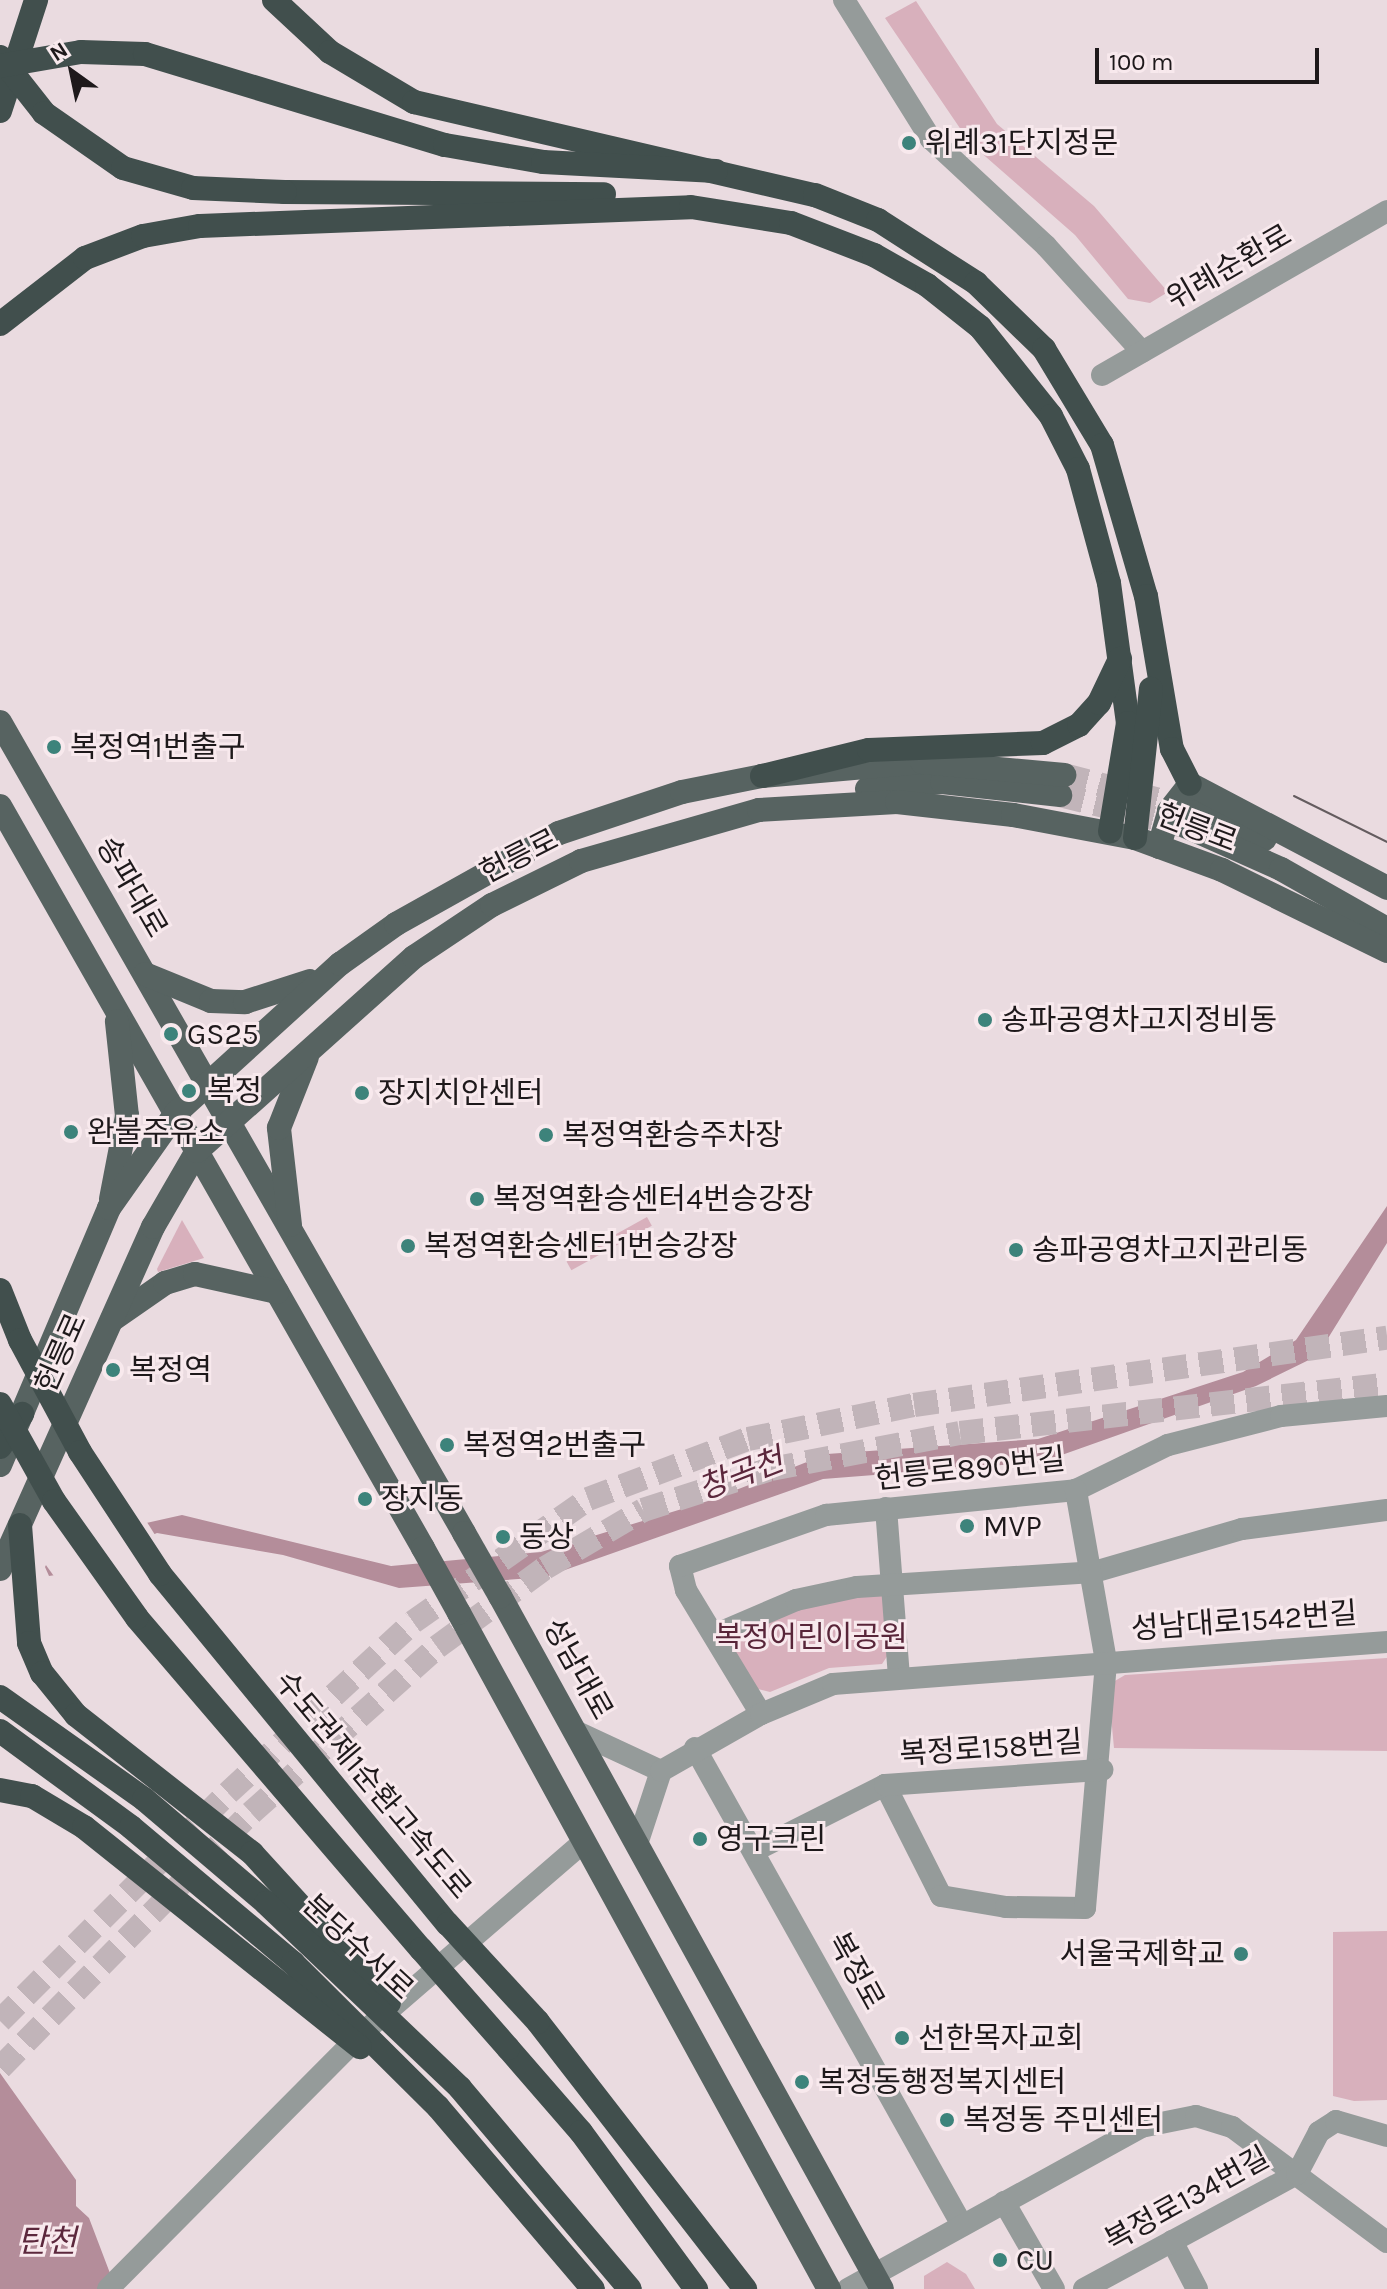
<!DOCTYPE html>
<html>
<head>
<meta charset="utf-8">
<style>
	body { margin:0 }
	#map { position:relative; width:1387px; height:2289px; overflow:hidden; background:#eadbe0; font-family:Karla,"Noto Sans KR",sans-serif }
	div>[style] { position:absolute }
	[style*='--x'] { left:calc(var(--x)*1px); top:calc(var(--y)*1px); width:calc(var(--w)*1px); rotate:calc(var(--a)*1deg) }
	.green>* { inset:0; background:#d8b0bc; transform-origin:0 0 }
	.water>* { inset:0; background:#b48d9a }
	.pier>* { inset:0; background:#eadbe0 }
	.major-tunnel>* { height:24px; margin-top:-12px; transform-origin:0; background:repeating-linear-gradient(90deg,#c1b4b9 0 24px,transparent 0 36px) }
	.minor>* { height:22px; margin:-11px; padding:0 11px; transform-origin:11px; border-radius:11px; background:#959b9a }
	.major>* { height:24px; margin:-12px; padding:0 12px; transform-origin:12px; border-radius:12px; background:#576361 }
	.highway>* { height:24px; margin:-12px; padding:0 12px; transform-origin:12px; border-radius:12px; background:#414f4d }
	.tram>* { height:2px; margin:-1px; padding:0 1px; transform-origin:1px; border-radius:1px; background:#645c5f }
	.major-bridge>* { height:24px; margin:-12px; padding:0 12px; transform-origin:12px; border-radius:12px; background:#576361 }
	.highway-bridge>* { height:24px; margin:-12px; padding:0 12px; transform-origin:12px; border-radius:12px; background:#414f4d }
	.dots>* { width:22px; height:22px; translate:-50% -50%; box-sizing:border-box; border:4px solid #f8e9ed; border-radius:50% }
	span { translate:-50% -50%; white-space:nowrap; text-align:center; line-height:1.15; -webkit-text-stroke:6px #f8e9ed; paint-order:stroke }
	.poi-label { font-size:30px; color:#1e191b }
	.left { translate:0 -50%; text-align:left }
	.right { translate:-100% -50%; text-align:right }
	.street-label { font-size:30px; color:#1e191b }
	.park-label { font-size:30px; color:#582539 }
	.water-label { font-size:32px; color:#5b273c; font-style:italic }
	.north { position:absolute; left:32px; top:32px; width:80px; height:80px; -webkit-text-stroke:6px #f8e9ed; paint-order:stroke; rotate:327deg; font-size:22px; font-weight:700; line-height:32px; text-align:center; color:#1e191b }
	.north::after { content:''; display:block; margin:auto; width:28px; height:36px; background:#1e191b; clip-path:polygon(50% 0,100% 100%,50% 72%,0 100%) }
	.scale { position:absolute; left:1095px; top:48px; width:224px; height:36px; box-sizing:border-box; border:4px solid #1e191b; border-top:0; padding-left:10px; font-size:24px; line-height:28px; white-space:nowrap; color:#1e191b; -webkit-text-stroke:6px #f8e9ed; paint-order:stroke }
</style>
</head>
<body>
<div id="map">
	<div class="green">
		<div style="clip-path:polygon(916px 1px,997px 124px,1094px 206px,1168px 292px,1150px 303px,1128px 299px,1075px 235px,970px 143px,885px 18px)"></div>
		<div style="left:647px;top:1217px;width:10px;height:92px;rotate:61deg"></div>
		<div style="clip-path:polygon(182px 1220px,204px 1258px,158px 1272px,157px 1269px)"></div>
		<div style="clip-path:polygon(880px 1590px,892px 1602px,892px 1649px,882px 1664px,829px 1668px,770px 1692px,754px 1688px,727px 1646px,732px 1633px,796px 1604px)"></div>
		<div style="clip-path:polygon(1387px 1658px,1387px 1751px,1114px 1748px,1108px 1685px,1125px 1675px)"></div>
		<div style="clip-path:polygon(1387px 1931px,1387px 2100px,1354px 2101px,1333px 2096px,1333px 1932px)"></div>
		<div style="clip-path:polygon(947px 2262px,966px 2274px,975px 2289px,924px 2289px,924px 2276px)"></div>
	</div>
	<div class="water">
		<div style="clip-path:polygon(1387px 1206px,1387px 1243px,1317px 1356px,1256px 1386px,1042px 1462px,823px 1479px,545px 1577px,399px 1588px,283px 1555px,157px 1533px,62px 1574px,49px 1576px,45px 1567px,57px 1543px,182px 1515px,391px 1566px,541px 1552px,708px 1501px,827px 1454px,1038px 1439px,1243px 1372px,1296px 1340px)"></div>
		<div style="clip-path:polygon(0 2073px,76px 2180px,76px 2206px,89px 2218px,116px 2289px,0 2289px)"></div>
	</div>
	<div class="pier">
		<div style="clip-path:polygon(145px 1519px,157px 1538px,63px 1578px,56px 1579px,43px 1561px,55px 1539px)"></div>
	</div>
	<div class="major-tunnel">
		<div style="--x:1064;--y:775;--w:127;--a:14.6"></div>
		<div style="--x:1060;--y:795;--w:129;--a:13.9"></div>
		<div style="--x:0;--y:2021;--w:322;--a:-45"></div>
		<div style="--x:228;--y:1793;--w:252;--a:-42.7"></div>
		<div style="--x:413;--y:1622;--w:214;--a:-35.1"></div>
		<div style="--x:588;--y:1499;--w:171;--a:-20.6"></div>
		<div style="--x:748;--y:1439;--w:169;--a:-11.6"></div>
		<div style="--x:914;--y:1405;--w:478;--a:-8.1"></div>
		<div style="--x:0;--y:2068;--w:358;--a:-45.5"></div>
		<div style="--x:251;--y:1813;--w:249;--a:-41.7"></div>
		<div style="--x:437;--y:1647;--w:134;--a:-36.2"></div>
		<div style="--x:545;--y:1568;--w:114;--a:-30.6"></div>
		<div style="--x:643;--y:1510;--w:134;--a:-17.8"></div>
		<div style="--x:771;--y:1469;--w:192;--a:-10.8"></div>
		<div style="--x:960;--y:1433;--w:430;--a:-6.5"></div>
	</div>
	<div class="minor">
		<div style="--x:844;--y:0;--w:164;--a:58"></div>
		<div style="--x:931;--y:139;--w:157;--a:42.9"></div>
		<div style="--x:1046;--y:246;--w:143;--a:47.8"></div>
		<div style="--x:1102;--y:375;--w:329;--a:-29.9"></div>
		<div style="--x:886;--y:1508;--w:169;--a:85.6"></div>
		<div style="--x:714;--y:1635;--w:89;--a:-23.1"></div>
		<div style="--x:796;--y:1600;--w:62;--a:-12"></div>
		<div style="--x:857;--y:1587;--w:237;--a:-3.6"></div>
		<div style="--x:1094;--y:1572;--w:154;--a:-16.2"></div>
		<div style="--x:1242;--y:1529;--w:146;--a:-7.5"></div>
		<div style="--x:761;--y:1714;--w:145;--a:-121.2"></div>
		<div style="--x:686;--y:1590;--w:25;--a:-104"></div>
		<div style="--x:680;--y:1566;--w:155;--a:-19.3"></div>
		<div style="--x:826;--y:1515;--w:251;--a:-5.7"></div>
		<div style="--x:1076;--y:1490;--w:102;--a:-26.1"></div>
		<div style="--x:1168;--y:1445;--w:117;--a:-14.4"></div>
		<div style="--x:1281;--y:1416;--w:106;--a:-5.4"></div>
		<div style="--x:577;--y:1732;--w:93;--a:24.9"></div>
		<div style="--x:695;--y:1748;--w:547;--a:60.76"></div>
		<div style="--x:885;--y:1785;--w:124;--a:63.2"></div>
		<div style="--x:941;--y:1896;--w:66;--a:9.6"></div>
		<div style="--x:1006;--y:1907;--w:79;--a:0.7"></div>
		<div style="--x:1085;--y:1908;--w:248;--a:-85.1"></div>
		<div style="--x:1106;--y:1661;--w:174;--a:-100"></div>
		<div style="--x:638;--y:1841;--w:74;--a:-71.8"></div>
		<div style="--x:661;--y:1771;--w:115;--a:-29.7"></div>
		<div style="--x:761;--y:1714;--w:78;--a:-22.6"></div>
		<div style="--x:833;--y:1684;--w:556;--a:-4.34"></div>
		<div style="--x:754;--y:1851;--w:147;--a:-26.7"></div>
		<div style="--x:885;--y:1785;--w:218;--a:-4"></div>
		<div style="--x:1004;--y:2202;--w:100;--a:60.1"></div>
		<div style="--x:1172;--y:2241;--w:54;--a:62.5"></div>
		<div style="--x:108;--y:2289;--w:358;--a:-45.2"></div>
		<div style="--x:360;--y:2035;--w:291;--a:-40.8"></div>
		<div style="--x:848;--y:2289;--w:335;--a:-28.9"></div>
		<div style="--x:1141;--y:2127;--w:56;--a:-11.3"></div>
		<div style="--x:1196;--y:2116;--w:38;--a:17"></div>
		<div style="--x:1232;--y:2127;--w:193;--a:36.6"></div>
		<div style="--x:1084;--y:2289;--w:242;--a:-28.4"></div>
		<div style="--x:1297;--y:2174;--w:47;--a:-62.4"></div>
		<div style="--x:1319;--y:2132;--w:20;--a:-33"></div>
		<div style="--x:1336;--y:2121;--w:53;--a:16.4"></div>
	</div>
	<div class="major">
		<div style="--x:0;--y:722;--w:934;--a:60.22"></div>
		<div style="--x:867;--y:789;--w:75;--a:-5.3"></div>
		<div style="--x:942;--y:782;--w:119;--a:6.3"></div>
		<div style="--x:0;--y:806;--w:854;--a:60.31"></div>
		<div style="--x:1187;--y:807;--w:84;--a:22.3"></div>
		<div style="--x:1185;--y:826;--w:105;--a:24.1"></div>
		<div style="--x:1281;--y:869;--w:122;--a:29.5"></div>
		<div style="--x:1159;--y:847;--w:37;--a:-74"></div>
		<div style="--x:1169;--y:811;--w:34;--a:-52"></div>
		<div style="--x:1190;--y:784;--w:223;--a:27.8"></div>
		<div style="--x:145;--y:974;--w:71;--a:22.2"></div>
		<div style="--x:211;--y:1001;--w:34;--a:2"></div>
		<div style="--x:245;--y:1002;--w:68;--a:-17.9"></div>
		<div style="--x:111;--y:1199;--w:85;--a:-79.1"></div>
		<div style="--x:127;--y:1116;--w:95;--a:-96.1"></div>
		<div style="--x:290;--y:1225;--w:98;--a:-96.5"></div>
		<div style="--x:279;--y:1128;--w:76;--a:-68.5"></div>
		<div style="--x:112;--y:1320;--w:65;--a:-34.9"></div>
		<div style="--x:165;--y:1283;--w:31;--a:-17"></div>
		<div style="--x:195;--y:1274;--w:84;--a:12.4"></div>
		<div style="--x:0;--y:1465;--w:279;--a:-67"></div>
		<div style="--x:109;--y:1208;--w:116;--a:-54.8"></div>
		<div style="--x:176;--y:1113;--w:222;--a:-42.3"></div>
		<div style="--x:340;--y:964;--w:69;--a:-35.5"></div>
		<div style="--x:396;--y:924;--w:187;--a:-29.2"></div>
		<div style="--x:559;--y:833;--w:130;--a:-18.4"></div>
		<div style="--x:682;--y:792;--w:82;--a:-11.3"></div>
		<div style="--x:762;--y:776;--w:161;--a:-5"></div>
		<div style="--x:922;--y:762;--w:143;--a:5.2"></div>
		<div style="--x:0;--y:1569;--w:375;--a:-65.9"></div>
		<div style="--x:153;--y:1227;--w:88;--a:-59.9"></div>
		<div style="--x:197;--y:1151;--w:291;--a:-41.8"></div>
		<div style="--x:414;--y:957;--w:94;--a:-33.7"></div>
		<div style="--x:492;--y:905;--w:99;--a:-26.3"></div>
		<div style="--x:581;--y:861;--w:185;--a:-16"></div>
		<div style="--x:759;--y:810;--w:138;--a:-3.3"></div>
		<div style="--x:897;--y:802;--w:117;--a:6.4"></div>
		<div style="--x:1013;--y:815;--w:124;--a:10.7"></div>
		<div style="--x:1135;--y:838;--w:93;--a:20.2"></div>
		<div style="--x:1222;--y:870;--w:184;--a:26.1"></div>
		<div style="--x:500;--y:1596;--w:791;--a:61.14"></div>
		<div style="--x:459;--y:1613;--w:771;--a:61.31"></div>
	</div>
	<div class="highway">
		<div style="--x:274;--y:0;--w:76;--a:42.9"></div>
		<div style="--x:330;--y:52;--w:98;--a:30.8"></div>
		<div style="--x:414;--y:102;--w:412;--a:13.1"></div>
		<div style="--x:815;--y:195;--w:68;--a:21.6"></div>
		<div style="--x:878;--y:220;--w:117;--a:32.7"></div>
		<div style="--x:976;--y:283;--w:95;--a:44.1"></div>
		<div style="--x:1044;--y:349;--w:112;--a:58.9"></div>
		<div style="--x:1102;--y:445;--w:157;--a:73.8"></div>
		<div style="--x:1146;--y:596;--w:155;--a:80.4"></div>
		<div style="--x:1172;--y:749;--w:39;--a:63"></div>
		<div style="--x:0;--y:111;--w:117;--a:-72"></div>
		<div style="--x:285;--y:192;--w:319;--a:0.4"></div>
		<div style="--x:0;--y:324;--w:108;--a:-37.8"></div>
		<div style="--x:85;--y:258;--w:62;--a:-20.8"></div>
		<div style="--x:143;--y:236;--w:58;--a:-10"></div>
		<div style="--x:200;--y:226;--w:491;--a:-2.2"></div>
		<div style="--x:691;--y:207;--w:101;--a:9.1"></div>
		<div style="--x:791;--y:223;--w:89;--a:21.1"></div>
		<div style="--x:874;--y:255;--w:61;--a:29.5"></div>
		<div style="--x:927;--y:285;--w:68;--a:38.4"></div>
		<div style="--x:980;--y:327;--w:114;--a:51.4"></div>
		<div style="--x:1051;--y:416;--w:59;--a:63"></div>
		<div style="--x:1078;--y:469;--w:118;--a:74.8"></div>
		<div style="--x:1109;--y:583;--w:141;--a:82.3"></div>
		<div style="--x:1128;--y:723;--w:110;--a:99.4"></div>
		<div style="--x:762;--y:776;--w:110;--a:-13.7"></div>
		<div style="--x:869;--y:750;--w:174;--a:-2.3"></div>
		<div style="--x:1043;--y:743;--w:40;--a:-26.6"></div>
		<div style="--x:1079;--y:725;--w:30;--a:-48"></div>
		<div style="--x:1099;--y:703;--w:49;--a:-64.5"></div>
		<div style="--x:1135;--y:838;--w:150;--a:-83.9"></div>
		<div style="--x:0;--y:1290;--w:54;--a:68.2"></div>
		<div style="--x:0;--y:1447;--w:40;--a:-56"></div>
		<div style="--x:20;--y:1525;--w:118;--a:85.6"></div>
		<div style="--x:29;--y:1643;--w:33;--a:67"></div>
		<div style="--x:160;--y:1574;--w:453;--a:50.6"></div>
		<div style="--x:137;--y:1618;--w:436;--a:49.4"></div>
		<div style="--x:0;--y:1790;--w:33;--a:11"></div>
		<div style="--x:538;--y:2022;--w:338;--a:52.2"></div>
		<div style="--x:508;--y:2048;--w:111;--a:49"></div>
		<div style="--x:581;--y:2132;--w:195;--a:53.8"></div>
	</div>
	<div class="tram">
		<div style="--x:1294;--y:796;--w:104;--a:26.3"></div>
	</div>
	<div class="major-bridge">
		<div style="--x:464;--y:1533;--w:73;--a:60.3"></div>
		<div style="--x:423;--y:1548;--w:74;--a:61"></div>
	</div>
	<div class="highway-bridge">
		<div style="--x:0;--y:57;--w:71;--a:51.8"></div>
		<div style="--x:44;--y:113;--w:96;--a:34.8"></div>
		<div style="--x:123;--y:168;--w:73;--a:15.9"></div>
		<div style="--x:193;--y:188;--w:92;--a:2.5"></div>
		<div style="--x:0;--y:66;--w:82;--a:-9.8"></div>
		<div style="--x:81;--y:52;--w:64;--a:1.8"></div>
		<div style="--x:145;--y:54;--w:313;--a:16.9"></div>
		<div style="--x:445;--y:145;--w:99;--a:9.8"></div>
		<div style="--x:543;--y:162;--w:173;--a:3"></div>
		<div style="--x:20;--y:1340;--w:127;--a:61.8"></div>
		<div style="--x:80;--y:1452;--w:146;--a:56.7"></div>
		<div style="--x:0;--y:1404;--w:111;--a:60.9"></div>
		<div style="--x:54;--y:1501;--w:143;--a:54.6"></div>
		<div style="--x:42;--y:1673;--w:54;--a:51"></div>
		<div style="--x:76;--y:1715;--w:224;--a:38.1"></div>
		<div style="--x:252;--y:1853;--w:203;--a:47.6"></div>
		<div style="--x:0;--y:1697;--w:176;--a:35.3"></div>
		<div style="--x:144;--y:1799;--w:160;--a:40.4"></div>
		<div style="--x:266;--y:1903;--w:268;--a:43.6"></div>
		<div style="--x:460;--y:2088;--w:263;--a:49.8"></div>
		<div style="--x:0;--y:1731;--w:162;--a:36.2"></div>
		<div style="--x:131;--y:1827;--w:212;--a:40"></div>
		<div style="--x:293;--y:1963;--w:204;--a:44.8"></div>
		<div style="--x:438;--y:2107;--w:239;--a:49.6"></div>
		<div style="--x:32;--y:1796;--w:61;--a:30.8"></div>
		<div style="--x:84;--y:1827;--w:353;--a:38.6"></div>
		<div style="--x:448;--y:1924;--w:133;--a:47.4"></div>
		<div style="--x:421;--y:1949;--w:132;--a:48.7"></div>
	</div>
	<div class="dots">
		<div style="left:909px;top:143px;background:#3d837b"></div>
		<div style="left:54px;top:747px;background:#3d837b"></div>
		<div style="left:985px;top:1020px;background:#3d837b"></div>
		<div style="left:171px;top:1034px;background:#3d837b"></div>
		<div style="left:189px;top:1091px;background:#3d837b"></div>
		<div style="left:362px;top:1093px;background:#3d837b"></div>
		<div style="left:71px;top:1132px;background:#3d837b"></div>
		<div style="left:546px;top:1135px;background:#3d837b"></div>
		<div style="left:477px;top:1199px;background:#3d837b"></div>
		<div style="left:408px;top:1246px;background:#3d837b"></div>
		<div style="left:1016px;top:1250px;background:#3d837b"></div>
		<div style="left:113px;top:1370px;background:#3d837b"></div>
		<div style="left:447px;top:1445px;background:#3d837b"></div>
		<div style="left:365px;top:1499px;background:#3d837b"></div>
		<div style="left:967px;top:1526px;background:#3d837b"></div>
		<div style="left:503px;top:1537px;background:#3d837b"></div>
		<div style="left:700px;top:1839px;background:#3d837b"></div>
		<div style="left:1241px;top:1954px;background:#3d837b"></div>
		<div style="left:902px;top:2038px;background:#3d837b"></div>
		<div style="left:802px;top:2082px;background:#3d837b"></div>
		<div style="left:947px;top:2120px;background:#3d837b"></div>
		<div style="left:1000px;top:2260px;background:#3d837b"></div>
	</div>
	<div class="poi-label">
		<span class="left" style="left:925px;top:143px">위례31단지정문</span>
		<span class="left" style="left:70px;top:747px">복정역1번출구</span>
		<span class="left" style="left:1001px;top:1020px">송파공영차고지정비동</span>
		<span class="left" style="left:187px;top:1034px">GS25</span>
		<span class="left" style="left:207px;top:1091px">복정</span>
		<span class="left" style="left:378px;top:1093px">장지치안센터</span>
		<span class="left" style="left:87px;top:1132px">완불주유소</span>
		<span class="left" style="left:562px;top:1135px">복정역환승주차장</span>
		<span class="left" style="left:493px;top:1199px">복정역환승센터4번승강장</span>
		<span class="left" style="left:424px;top:1246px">복정역환승센터1번승강장</span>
		<span class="left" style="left:1032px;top:1250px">송파공영차고지관리동</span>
		<span class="left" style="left:129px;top:1370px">복정역</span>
		<span class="left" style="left:463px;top:1445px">복정역2번출구</span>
		<span class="left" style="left:381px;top:1499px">장지동</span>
		<span class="left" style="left:983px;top:1526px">MVP</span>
		<span class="left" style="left:519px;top:1537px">동상</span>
		<span class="left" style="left:716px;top:1839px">영구크린</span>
		<span class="right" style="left:1225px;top:1954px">서울국제학교</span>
		<span class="left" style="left:918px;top:2038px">선한목자교회</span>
		<span class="left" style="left:818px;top:2082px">복정동행정복지센터</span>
		<span class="left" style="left:963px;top:2120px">복정동 주민센터</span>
		<span class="left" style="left:1016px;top:2260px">CU</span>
	</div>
	<div class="street-label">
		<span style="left:1229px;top:267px;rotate:-30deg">위례순환로</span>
		<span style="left:1197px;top:828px;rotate:21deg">헌릉로</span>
		<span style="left:519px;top:856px;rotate:-27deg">헌릉로</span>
		<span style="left:132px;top:887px;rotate:60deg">송파대로</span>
		<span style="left:61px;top:1353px;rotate:-66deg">헌릉로</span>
		<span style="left:970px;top:1469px;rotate:-6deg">헌릉로890번길</span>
		<span style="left:1244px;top:1621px;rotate:-4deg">성남대로1542번길</span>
		<span style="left:578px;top:1669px;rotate:61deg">성남대로</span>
		<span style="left:991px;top:1748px;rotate:-4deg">복정로158번길</span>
		<span style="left:373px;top:1785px;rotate:50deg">수도권제1순환고속도로</span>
		<span style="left:358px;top:1947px;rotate:43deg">분당수서로</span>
		<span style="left:856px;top:1971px;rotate:61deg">복정로</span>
		<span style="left:1187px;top:2199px;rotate:-29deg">복정로134번길</span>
	</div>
	<div class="park-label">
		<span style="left:811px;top:1637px">복정어린이공원</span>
	</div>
	<div class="water-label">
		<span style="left:741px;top:1475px;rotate:-21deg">창곡천</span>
		<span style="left:47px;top:2242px">탄천</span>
	</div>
	<div class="north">N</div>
	<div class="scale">100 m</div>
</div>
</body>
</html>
